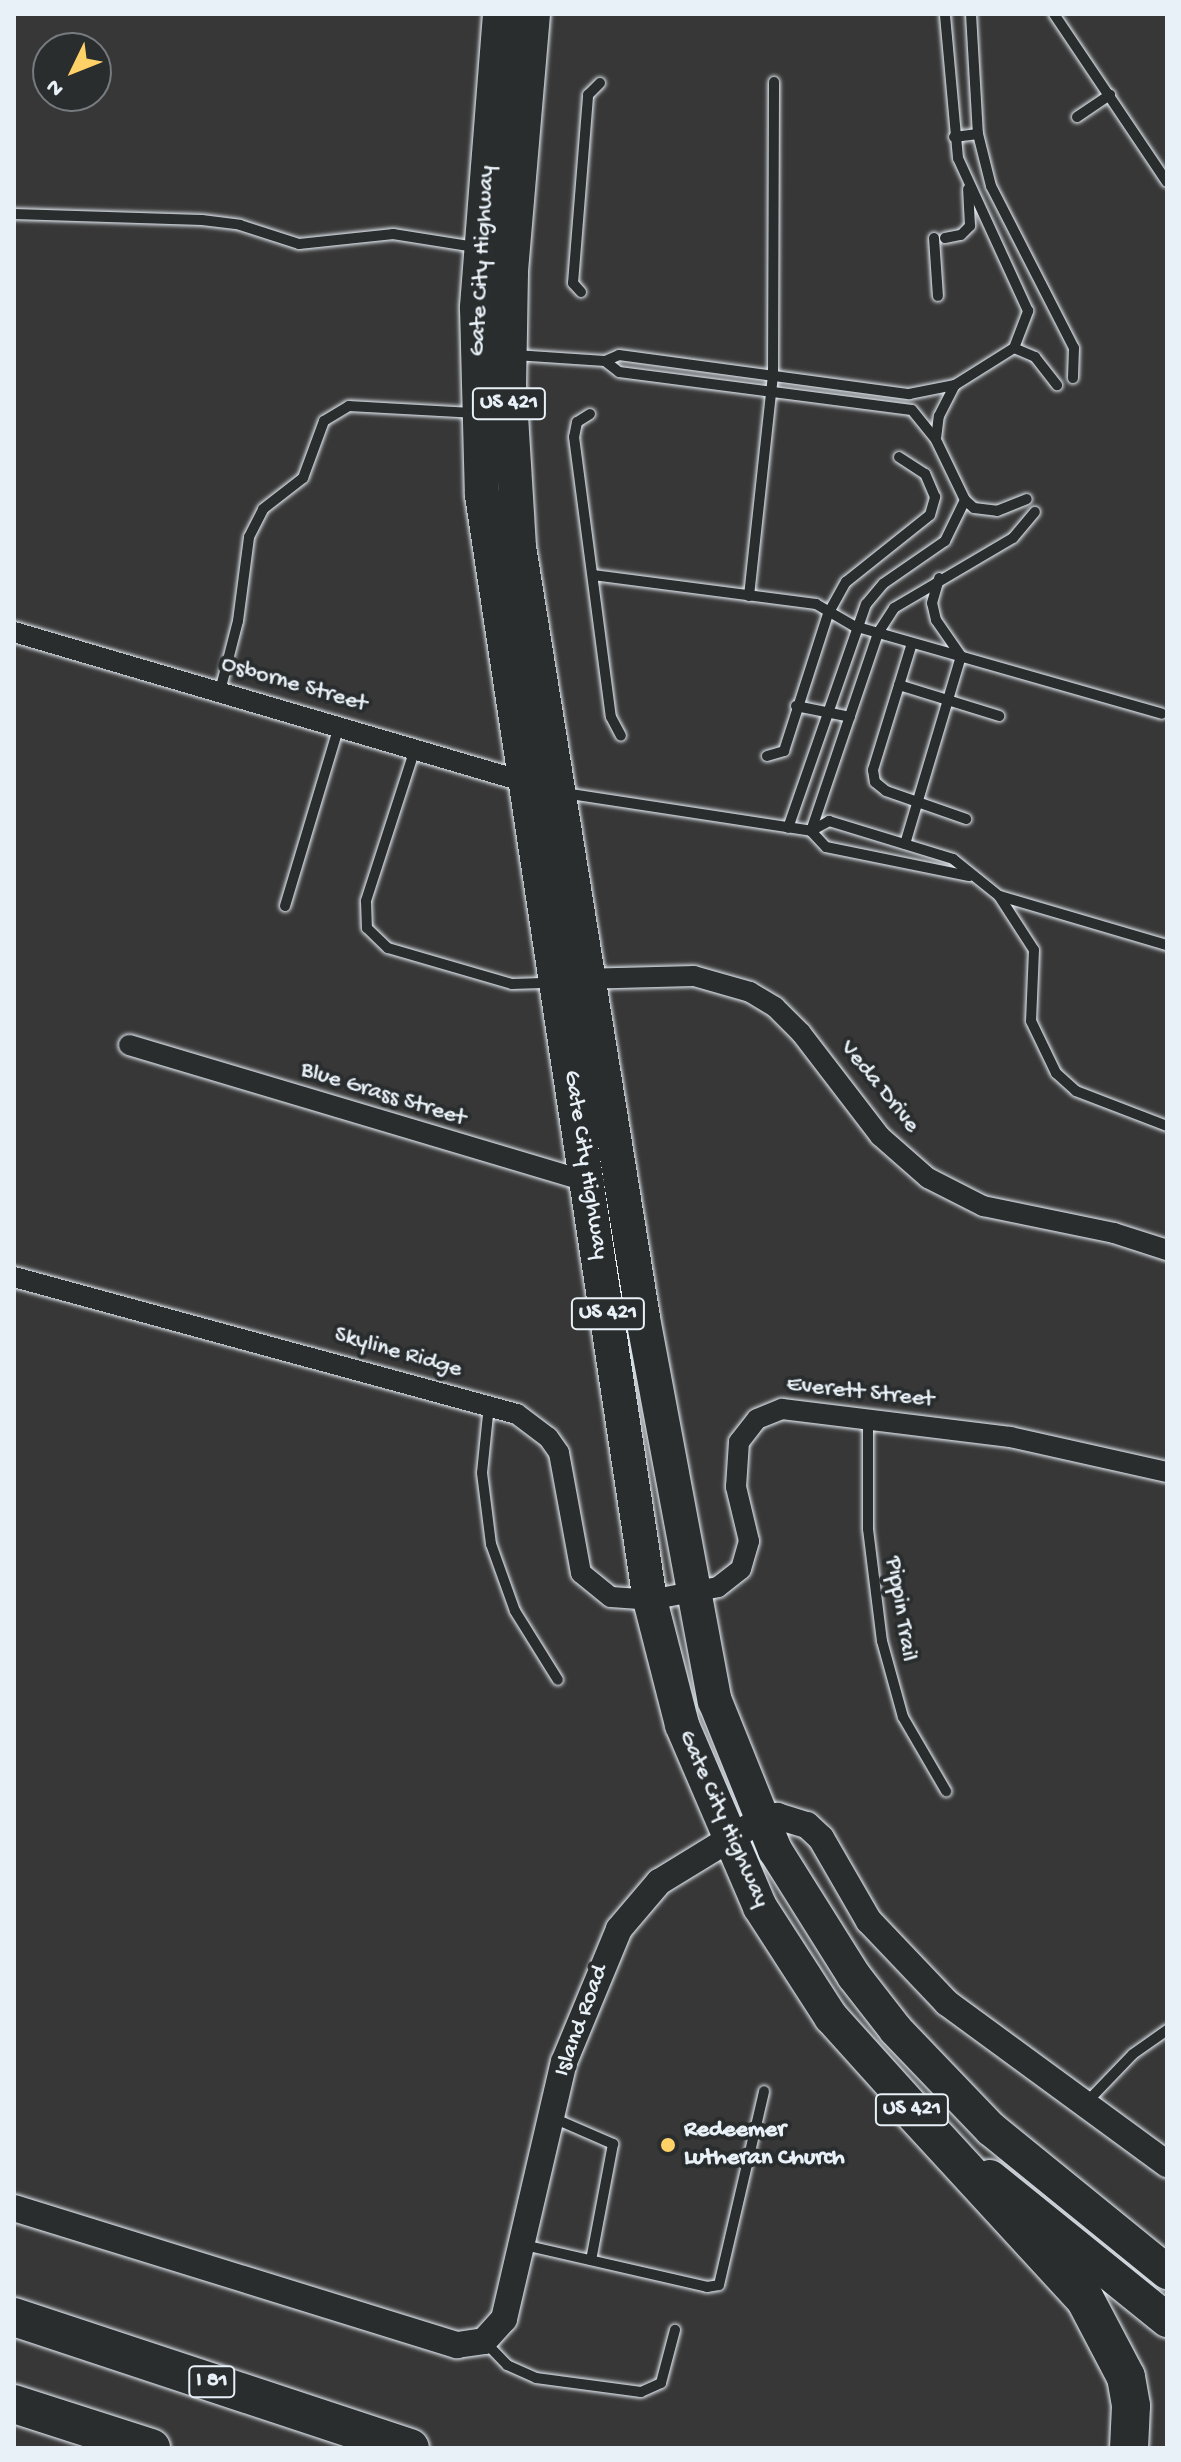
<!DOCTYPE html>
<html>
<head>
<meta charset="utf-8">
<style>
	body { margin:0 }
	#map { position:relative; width:1181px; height:2462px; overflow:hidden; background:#383737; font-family:"Gochi Hand",sans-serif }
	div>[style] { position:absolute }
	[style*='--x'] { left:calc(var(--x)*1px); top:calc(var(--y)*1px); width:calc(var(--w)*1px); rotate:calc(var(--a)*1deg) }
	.roads { filter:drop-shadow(0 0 2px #e8f1f8) drop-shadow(0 0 2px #e8f1f8) }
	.service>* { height:10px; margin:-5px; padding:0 5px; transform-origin:5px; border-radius:5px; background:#2a2d2e }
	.minor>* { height:20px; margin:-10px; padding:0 10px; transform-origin:10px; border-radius:10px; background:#2a2d2e }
	.tertiary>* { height:26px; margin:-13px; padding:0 13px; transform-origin:13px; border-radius:13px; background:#2a2d2e }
	.primary>* { height:34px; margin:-17px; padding:0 17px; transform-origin:17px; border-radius:17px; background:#2a2d2e }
	.motorway>* { height:38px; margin:-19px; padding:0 19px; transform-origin:19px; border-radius:19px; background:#2a2d2e }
	.dots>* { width:22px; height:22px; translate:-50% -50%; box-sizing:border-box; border:4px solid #2a2d2e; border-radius:50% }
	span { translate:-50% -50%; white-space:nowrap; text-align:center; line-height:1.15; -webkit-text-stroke:8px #2a2d2e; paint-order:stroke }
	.shield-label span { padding:2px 6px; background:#2a2d2e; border:2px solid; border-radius:6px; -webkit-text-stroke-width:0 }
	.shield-label { font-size:22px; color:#e8f1f8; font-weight:700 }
	.street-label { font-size:24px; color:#e8f1f8 }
	.poi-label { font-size:24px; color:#e8f1f8; font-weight:700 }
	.left { translate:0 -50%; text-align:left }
	.frame { position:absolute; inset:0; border:16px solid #e8f1f8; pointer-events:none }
	.north { position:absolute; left:32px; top:32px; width:80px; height:80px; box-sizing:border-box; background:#2a2d2e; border:2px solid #767b7f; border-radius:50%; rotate:227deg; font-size:22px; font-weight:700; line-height:32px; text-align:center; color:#e8f1f8 }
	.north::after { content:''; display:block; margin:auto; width:28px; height:36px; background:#ffd166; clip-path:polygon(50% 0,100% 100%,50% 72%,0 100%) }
</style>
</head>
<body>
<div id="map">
	<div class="roads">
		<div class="service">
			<div style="--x:971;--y:14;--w:120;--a:86.7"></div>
			<div style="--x:978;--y:134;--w:54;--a:76"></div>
			<div style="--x:991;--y:186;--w:182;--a:62.9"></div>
			<div style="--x:1074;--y:348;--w:30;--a:92"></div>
			<div style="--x:1054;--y:14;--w:202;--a:56.1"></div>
			<div style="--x:1077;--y:117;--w:40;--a:-34"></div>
			<div style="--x:954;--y:137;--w:24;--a:-7"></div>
			<div style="--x:14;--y:214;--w:188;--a:1.8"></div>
			<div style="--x:202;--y:220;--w:38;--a:7"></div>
			<div style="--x:240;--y:225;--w:62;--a:17.9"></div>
			<div style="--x:299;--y:244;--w:95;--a:-6.1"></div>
			<div style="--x:393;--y:234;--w:83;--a:9"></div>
			<div style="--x:934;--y:238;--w:58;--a:86.1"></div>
			<div style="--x:945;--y:238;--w:16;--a:-11"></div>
			<div style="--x:961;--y:235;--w:13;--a:-45"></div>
			<div style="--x:970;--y:226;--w:37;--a:-93"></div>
			<div style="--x:581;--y:292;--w:12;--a:-132"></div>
			<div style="--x:573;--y:283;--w:189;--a:-85.4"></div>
			<div style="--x:588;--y:95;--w:17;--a:-45"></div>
			<div style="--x:1014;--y:348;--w:23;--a:23"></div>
			<div style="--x:1035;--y:357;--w:36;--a:52"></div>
			<div style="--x:515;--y:355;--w:90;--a:3.8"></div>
			<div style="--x:605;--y:361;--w:15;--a:-23"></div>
			<div style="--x:619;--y:355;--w:293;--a:7.7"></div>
			<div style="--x:909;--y:394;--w:47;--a:-11.1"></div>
			<div style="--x:605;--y:361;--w:18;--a:38"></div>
			<div style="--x:619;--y:372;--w:295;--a:7.4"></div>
			<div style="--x:912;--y:410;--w:38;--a:51"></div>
			<div style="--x:936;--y:440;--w:67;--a:64.2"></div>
			<div style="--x:965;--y:500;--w:46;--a:116"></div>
			<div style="--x:945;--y:541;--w:75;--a:145.3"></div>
			<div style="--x:883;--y:584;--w:26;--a:130"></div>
			<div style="--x:866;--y:604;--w:237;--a:109.2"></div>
			<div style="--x:590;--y:414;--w:15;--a:148"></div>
			<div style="--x:577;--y:422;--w:15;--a:101"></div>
			<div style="--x:574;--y:437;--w:282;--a:82.5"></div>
			<div style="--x:611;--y:717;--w:21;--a:62"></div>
			<div style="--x:936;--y:439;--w:23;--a:-83"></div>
			<div style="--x:939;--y:416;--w:35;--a:-63"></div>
			<div style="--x:955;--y:385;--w:70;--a:-32.1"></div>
			<div style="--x:1014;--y:348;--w:40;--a:-69"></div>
			<div style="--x:1028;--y:311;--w:168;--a:-114.6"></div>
			<div style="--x:958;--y:158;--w:145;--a:-95.2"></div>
			<div style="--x:965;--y:500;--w:12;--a:42"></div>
			<div style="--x:974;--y:508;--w:23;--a:7"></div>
			<div style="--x:997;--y:511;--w:32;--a:-22"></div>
			<div style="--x:593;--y:575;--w:225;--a:7.4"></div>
			<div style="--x:816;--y:604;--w:44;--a:30.1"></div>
			<div style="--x:854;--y:626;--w:320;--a:15.9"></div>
			<div style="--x:749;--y:596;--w:221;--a:-83.8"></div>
			<div style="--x:773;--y:376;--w:294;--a:-89.8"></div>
			<div style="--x:912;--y:643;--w:133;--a:107.1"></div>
			<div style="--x:873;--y:770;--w:12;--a:81"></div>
			<div style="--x:875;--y:782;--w:14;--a:39"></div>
			<div style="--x:886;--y:791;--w:85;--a:19.3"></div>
			<div style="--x:899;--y:685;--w:105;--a:17.2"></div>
			<div style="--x:220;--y:691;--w:72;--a:-75.6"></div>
			<div style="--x:238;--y:621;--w:85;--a:-82.5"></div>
			<div style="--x:249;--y:537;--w:31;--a:-63"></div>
			<div style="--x:263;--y:509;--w:51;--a:-37.8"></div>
			<div style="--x:303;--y:478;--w:61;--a:-69.8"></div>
			<div style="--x:324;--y:421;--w:29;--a:-31"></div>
			<div style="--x:349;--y:406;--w:127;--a:3.2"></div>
			<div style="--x:796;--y:706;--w:55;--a:11.5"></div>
			<div style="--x:415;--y:749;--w:160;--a:107.9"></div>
			<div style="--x:366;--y:901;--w:27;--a:88"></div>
			<div style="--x:367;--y:928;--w:29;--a:44"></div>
			<div style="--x:388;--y:948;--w:129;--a:16.2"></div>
			<div style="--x:512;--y:984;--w:38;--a:-2"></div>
			<div style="--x:767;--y:756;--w:18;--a:-16"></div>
			<div style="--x:784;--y:751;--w:144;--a:-72.2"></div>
			<div style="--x:828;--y:614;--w:37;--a:-61"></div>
			<div style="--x:846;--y:582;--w:107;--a:-38.6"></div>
			<div style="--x:930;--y:515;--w:19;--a:-74"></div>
			<div style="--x:935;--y:497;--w:25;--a:-113"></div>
			<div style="--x:925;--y:474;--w:31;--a:-147"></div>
			<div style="--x:564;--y:793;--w:250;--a:8.7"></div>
			<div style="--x:811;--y:831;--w:22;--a:47"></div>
			<div style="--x:826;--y:847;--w:146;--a:11.5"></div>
			<div style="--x:811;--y:831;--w:21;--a:-29"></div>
			<div style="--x:829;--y:821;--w:130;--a:17"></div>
			<div style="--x:953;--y:859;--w:59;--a:38.8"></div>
			<div style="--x:999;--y:896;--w:64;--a:57.1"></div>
			<div style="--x:1034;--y:950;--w:71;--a:92.4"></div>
			<div style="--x:1031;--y:1021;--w:58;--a:64.3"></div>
			<div style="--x:1056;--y:1073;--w:27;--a:42"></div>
			<div style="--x:1076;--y:1091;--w:97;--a:21"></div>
			<div style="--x:811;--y:831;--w:209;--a:-71.3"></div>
			<div style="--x:878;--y:633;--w:30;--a:-57"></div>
			<div style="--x:894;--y:608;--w:138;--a:-30.5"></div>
			<div style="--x:1013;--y:538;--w:34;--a:-50"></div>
			<div style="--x:905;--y:844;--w:196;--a:-73.4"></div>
			<div style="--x:961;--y:656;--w:44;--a:-124.8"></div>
			<div style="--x:936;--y:620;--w:17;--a:-103"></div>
			<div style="--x:932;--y:603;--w:26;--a:-74"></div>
			<div style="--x:1000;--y:896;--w:174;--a:16.4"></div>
			<div style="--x:285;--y:906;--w:188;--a:-73.3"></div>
			<div style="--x:489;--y:1405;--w:68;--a:95.9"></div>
			<div style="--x:482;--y:1473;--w:72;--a:82.8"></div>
			<div style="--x:491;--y:1544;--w:71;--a:70.3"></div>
			<div style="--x:515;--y:1611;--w:81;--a:58.1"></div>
			<div style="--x:868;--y:1419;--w:110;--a:90"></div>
			<div style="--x:868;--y:1529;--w:113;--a:82.9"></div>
			<div style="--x:882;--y:1641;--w:79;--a:74.6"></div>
			<div style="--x:903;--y:1717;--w:86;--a:59.8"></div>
			<div style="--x:1085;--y:2104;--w:69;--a:-46.2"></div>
			<div style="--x:1133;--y:2054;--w:42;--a:-35.2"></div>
			<div style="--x:551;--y:2117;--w:68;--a:23.5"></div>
			<div style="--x:613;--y:2144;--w:118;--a:100.7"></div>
			<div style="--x:524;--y:2245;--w:188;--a:12.9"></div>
			<div style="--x:707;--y:2287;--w:12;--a:-9"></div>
			<div style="--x:719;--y:2285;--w:199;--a:-76.9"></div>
			<div style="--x:485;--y:2342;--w:32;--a:46"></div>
			<div style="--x:507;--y:2365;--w:32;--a:24"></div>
			<div style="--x:536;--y:2378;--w:106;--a:7.6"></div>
			<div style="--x:641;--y:2392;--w:22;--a:-24"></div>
			<div style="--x:661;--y:2383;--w:55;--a:-75.2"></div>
		</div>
		<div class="minor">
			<div style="--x:14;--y:632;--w:540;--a:16.35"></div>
			<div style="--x:580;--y:979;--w:114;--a:-1.5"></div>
			<div style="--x:694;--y:976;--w:58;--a:15.9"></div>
			<div style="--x:750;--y:992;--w:29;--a:31"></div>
			<div style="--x:775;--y:1007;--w:37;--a:45"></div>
			<div style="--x:801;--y:1033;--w:130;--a:52.5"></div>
			<div style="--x:880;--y:1136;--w:64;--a:41.2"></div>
			<div style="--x:928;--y:1178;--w:62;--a:27"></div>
			<div style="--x:983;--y:1206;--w:134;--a:11.6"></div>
			<div style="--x:1114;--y:1233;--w:56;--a:17.8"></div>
			<div style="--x:129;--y:1045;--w:486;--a:16.6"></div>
			<div style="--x:14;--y:1277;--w:521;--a:15.24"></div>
			<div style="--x:517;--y:1414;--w:39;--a:37"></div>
			<div style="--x:548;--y:1437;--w:19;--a:55"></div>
			<div style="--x:559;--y:1453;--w:122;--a:79.6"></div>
			<div style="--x:581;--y:1573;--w:38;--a:39"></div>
			<div style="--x:611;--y:1597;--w:39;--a:4"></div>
			<div style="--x:650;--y:1600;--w:69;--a:-10.8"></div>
			<div style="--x:718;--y:1587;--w:29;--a:-38"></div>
			<div style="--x:741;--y:1569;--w:29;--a:-74"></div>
			<div style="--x:749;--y:1541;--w:56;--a:-103.5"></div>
			<div style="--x:736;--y:1487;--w:45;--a:-86.2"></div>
			<div style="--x:739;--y:1442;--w:29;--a:-52"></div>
			<div style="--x:757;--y:1419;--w:27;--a:-22"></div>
			<div style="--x:782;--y:1409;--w:230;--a:7"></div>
			<div style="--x:1010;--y:1437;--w:161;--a:12.6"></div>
		</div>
		<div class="tertiary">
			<div style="--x:14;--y:2208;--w:464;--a:17.2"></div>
			<div style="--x:457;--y:2345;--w:27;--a:-8"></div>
			<div style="--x:484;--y:2341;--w:30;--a:-48"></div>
			<div style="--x:504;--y:2319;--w:264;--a:-76.9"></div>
			<div style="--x:564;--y:2062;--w:144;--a:-67.5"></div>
			<div style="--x:619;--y:1929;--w:62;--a:-49.6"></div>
			<div style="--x:659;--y:1882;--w:109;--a:-31.5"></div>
			<div style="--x:752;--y:1825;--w:27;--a:-20"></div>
			<div style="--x:777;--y:1816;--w:31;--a:17"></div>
			<div style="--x:807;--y:1825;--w:19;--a:43"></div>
			<div style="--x:821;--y:1838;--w:96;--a:60"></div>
			<div style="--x:869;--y:1921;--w:113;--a:46.4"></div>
			<div style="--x:947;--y:2003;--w:273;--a:36.2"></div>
		</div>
		<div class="primary">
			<div style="--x:500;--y:14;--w:295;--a:94.5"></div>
			<div style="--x:477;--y:308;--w:187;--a:88.5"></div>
			<div style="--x:482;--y:495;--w:1118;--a:81.36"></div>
			<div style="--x:650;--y:1600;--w:129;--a:75.6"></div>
			<div style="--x:682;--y:1725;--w:198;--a:66.8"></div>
			<div style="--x:760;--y:1907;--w:131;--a:57.2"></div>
			<div style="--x:831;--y:2017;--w:133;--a:48"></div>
			<div style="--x:533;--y:14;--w:260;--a:94.9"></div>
			<div style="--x:511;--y:273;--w:110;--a:91"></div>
			<div style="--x:509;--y:383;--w:164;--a:86.5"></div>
			<div style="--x:519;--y:547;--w:781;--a:80.86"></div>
			<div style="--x:643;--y:1318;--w:390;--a:79.4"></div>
			<div style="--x:715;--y:1701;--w:161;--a:68.1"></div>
			<div style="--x:775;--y:1850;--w:149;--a:57.9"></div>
			<div style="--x:854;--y:1976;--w:68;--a:52.1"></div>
			<div style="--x:896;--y:2030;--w:137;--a:46.2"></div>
			<div style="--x:991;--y:2129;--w:227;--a:39.1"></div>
			<div style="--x:990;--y:2177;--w:228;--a:38.9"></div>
		</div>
		<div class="motorway">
			<div style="--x:900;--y:2098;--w:273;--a:47.4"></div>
			<div style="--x:1085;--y:2299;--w:88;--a:62.3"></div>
			<div style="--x:1126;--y:2377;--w:29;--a:80"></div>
			<div style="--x:1131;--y:2406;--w:42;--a:92.7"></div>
			<div style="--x:14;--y:2317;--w:417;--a:18.3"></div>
			<div style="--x:14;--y:2404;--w:144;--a:17.8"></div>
		</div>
	</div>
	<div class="dots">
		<div style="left:668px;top:2145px;background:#ffd166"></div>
	</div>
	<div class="shield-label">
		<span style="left:509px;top:404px">US 421</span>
		<span style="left:608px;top:1314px">US 421</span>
		<span style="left:912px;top:2110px">US 421</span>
		<span style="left:212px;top:2382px">I 81</span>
	</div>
	<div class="street-label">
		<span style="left:483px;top:261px;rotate:-87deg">Gate City Highway</span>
		<span style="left:294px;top:685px;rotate:16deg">Osborne Street</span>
		<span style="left:879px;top:1087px;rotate:51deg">Veda Drive</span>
		<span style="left:383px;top:1095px;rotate:17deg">Blue Grass Street</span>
		<span style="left:585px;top:1165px;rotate:81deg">Gate City Highway</span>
		<span style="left:398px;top:1353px;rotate:16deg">Skyline Ridge</span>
		<span style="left:860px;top:1393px;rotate:6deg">Everett Street</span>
		<span style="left:900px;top:1609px;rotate:81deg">Pippin Trail</span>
		<span style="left:723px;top:1819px;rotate:66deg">Gate City Highway</span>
		<span style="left:582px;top:2021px;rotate:-70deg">Island Road</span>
	</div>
	<div class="poi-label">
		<span class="left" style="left:684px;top:2145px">Redeemer<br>Lutheran Church</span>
	</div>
	<div class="frame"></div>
	<div class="north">N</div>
</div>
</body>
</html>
